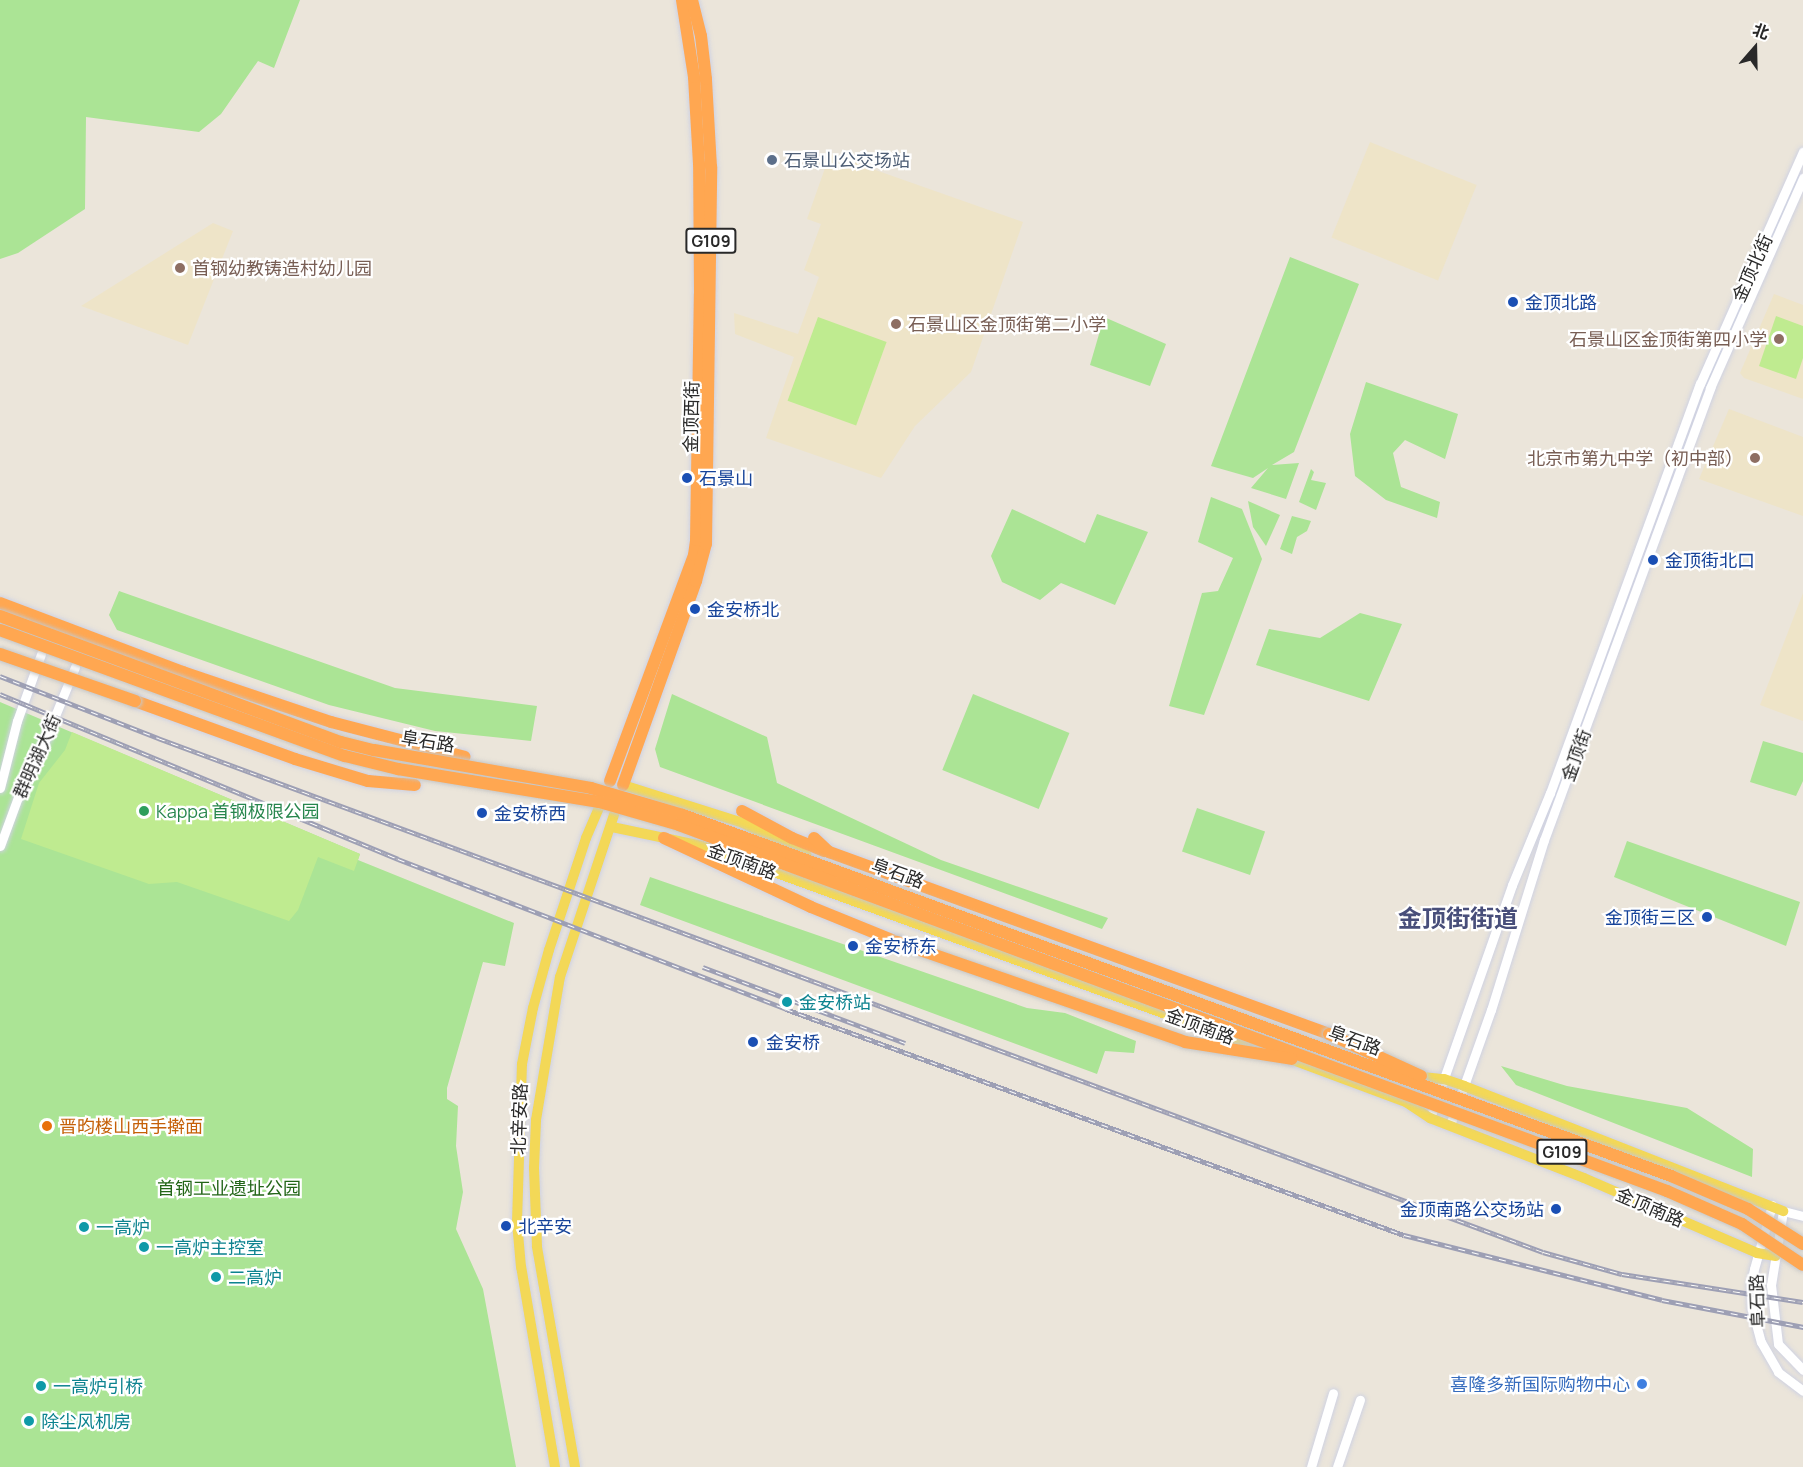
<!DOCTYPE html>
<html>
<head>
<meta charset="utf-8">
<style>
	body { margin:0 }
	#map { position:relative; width:1803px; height:1467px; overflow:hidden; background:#ebe5da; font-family:Manrope,"Noto Sans SC",sans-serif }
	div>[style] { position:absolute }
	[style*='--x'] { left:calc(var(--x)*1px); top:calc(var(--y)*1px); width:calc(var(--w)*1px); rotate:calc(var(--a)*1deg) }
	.education>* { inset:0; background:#eee4c8; transform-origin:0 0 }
	.green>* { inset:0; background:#abe495; transform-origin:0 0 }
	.pitch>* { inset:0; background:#bfeb90; transform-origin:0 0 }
	.roads { filter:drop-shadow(0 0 2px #cfd2e2) drop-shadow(0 0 2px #cfd2e2) }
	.secondary>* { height:9px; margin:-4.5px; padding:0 4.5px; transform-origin:4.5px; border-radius:4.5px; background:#fff }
	.primary>* { height:10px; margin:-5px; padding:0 5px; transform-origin:5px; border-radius:5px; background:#f3d857 }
	.highway>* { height:12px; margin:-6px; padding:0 6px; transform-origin:6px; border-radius:6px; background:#ffa751 }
	.rail>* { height:4.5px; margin-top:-2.25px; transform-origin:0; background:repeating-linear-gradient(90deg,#fff 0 7px,#9d9fb4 0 14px); box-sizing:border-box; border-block:2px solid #9d9fb4 }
	.bridges { filter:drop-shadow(0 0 2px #c7c7c7) drop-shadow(0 0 2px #c7c7c7) }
	.highway-bridge>* { height:12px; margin:-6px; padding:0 6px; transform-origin:6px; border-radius:6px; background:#ffa751 }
	.dots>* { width:16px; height:16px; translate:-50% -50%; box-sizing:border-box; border:3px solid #fff; border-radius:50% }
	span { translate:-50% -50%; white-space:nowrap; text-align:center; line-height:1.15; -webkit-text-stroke:4.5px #fff; paint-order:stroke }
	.shield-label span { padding:2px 4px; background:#fff; border:2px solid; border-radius:4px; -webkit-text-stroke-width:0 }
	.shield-label { font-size:16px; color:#292929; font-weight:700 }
	.service-label { font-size:18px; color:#4e5e75 }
	.left { translate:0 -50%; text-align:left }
	.education-label { font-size:18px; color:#785e54 }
	.right { translate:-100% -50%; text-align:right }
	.street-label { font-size:18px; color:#292929 }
	.transit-label { font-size:18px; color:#164399 }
	.leisure-label { font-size:18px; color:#27864d }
	.culture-label { font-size:18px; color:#0d838f }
	.food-label { font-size:18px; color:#c56008 }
	.park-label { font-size:18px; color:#236618 }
	.shop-label { font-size:18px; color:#366cbe }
	.district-label { font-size:24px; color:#484e7a; font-weight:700 }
	.north { position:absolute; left:1725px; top:18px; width:60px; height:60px; -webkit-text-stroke:4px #fff; paint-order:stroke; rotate:20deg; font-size:16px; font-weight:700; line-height:24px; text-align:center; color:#292929 }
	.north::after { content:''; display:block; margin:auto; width:21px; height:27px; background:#292929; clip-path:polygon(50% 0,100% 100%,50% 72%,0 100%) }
</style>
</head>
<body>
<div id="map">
	<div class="education">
		<div style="left:1370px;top:142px;width:115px;height:103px;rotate:22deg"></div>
		<div style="clip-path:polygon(830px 154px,1023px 222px,971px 372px,915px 426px,881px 478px,766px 438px,794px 357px,735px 334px,734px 313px,798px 334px,819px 277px,804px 270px,821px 224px,807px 219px)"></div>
		<div style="clip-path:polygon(213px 223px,233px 231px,188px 345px,81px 306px)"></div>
		<div style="clip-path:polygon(1774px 294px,1803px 305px,1803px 399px,1744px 378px,1740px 373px)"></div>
		<div style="clip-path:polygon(1729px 409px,1803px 437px,1803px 516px,1699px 479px)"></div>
		<div style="clip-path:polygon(1803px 593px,1803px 721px,1760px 705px)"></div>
	</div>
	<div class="green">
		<div style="clip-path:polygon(0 0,300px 0,274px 68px,258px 61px,221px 114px,199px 132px,86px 117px,85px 209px,18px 253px,0 259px)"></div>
		<div style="clip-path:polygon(1290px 257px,1359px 284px,1294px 452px,1272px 465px,1299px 463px,1286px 499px,1251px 488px,1268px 468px,1253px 478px,1211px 466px)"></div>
		<div style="clip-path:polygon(1104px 317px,1166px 344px,1150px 386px,1090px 365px)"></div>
		<div style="clip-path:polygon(1366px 382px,1458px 414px,1445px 459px,1405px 440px,1393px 453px,1401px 487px,1440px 502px,1437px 518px,1386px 500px,1355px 476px,1350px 434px)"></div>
		<div style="clip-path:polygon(1311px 469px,1314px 472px,1311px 480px,1326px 483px,1316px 510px,1299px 502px)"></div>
		<div style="clip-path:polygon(1211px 497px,1242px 509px,1262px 559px,1204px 715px,1169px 706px,1202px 593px,1218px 591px,1233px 558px,1198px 542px)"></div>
		<div style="clip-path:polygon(1248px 501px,1280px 515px,1266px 546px,1253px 527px)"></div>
		<div style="clip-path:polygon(1012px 509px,1085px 543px,1097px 514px,1148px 532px,1115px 605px,1061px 583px,1040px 600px,1002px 582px,991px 556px)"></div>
		<div style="clip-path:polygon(1292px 516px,1311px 521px,1307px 531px,1297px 537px,1292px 554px,1280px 549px)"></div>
		<div style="clip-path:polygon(119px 591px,395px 688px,537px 706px,531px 741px,435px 731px,329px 705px,117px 630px,109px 615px)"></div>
		<div style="clip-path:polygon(1360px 613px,1402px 624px,1369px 701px,1256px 665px,1269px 629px,1320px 638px)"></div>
		<div style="clip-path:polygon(672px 694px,767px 737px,777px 783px,941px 860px,1108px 918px,1102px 929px,660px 767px,655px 749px)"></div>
		<div style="left:973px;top:694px;width:104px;height:82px;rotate:22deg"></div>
		<div style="clip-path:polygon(0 702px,360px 854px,358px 860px,514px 923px,505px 966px,483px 962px,447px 1088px,447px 1099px,458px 1106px,456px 1146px,463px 1192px,456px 1229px,483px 1289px,516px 1467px,0 1467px)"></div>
		<div style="clip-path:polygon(1763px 741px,1803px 753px,1803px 781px,1796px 796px,1750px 782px)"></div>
		<div style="left:1197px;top:808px;width:72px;height:46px;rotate:19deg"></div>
		<div style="clip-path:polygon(1627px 841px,1800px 902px,1786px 946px,1614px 877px)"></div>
		<div style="clip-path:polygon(650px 877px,1027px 1008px,1065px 1013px,1136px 1041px,1134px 1053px,1105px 1051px,1097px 1074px,640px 905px)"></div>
		<div style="clip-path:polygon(1501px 1066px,1567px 1086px,1687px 1108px,1753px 1149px,1752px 1177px,1516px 1085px)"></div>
	</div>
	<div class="pitch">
		<div style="clip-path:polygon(1776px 316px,1803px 326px,1803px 358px,1796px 379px,1759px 366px)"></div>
		<div style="left:818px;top:317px;width:73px;height:89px;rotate:20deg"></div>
		<div style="clip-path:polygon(72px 732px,360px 854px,354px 871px,318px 857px,298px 910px,289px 921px,177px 882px,149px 884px,21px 839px,39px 783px,65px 750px)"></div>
	</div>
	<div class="roads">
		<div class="secondary">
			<div style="--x:0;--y:788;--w:69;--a:-75.8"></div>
			<div style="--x:17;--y:721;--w:71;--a:-70.3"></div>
			<div style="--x:0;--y:846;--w:61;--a:-69.8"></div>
			<div style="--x:21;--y:789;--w:57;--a:-63.9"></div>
			<div style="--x:46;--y:738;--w:77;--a:-67.8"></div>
			<div style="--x:1430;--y:1118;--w:247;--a:-70.6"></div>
			<div style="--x:1512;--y:885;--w:100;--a:-67.6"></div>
			<div style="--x:1550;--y:793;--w:436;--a:-69.9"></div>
			<div style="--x:1700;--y:384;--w:254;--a:-66.1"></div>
			<div style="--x:1450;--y:1125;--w:122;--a:-70.4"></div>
			<div style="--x:1491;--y:1010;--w:178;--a:-72.7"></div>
			<div style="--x:1544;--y:840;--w:482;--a:-69.8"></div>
			<div style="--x:1710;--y:388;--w:230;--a:-66.1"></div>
			<div style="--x:1772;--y:1205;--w:66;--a:105.7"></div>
			<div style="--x:1754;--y:1269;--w:16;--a:101"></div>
			<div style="--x:1751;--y:1285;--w:24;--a:88"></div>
			<div style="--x:1752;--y:1309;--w:34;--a:75"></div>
			<div style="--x:1761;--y:1342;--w:34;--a:60"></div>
			<div style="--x:1778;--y:1372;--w:31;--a:37"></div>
			<div style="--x:1803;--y:1216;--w:21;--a:-166"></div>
			<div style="--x:1783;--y:1211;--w:75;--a:99.2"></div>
			<div style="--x:1771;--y:1285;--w:59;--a:83.2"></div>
			<div style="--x:1778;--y:1344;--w:36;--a:46"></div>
			<div style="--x:1311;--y:1467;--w:77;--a:-73.4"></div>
			<div style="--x:1337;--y:1467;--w:71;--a:-71.1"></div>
		</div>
		<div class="primary">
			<div style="--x:623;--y:785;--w:126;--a:17.6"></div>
			<div style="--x:743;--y:823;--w:72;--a:27.3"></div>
			<div style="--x:612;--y:827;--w:92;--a:11.9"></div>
			<div style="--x:702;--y:846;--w:604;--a:19.93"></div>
			<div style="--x:1285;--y:1057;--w:129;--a:20.4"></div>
			<div style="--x:1406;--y:1102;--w:29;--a:34"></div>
			<div style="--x:1430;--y:1118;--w:165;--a:21.3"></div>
			<div style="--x:1584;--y:1178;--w:189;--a:23.4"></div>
			<div style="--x:1757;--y:1253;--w:19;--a:9"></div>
			<div style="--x:1413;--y:1076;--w:31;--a:6"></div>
			<div style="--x:1444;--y:1079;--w:21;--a:19"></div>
			<div style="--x:1464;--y:1086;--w:343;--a:21.4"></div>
			<div style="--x:555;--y:1467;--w:203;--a:-99.6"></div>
			<div style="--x:521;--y:1267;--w:45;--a:-95.1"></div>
			<div style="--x:517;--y:1222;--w:158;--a:-88.2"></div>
			<div style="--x:522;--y:1064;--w:57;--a:-78.9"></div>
			<div style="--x:533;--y:1008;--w:60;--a:-74.6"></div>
			<div style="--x:549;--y:950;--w:118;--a:-71.7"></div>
			<div style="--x:586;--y:838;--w:46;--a:-66.8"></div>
			<div style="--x:575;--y:1467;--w:224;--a:-99.8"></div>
			<div style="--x:537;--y:1246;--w:78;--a:-92.2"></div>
			<div style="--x:534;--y:1168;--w:48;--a:-87.6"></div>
			<div style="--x:536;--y:1120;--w:145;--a:-80.5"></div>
			<div style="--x:560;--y:977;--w:187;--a:-71.6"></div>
		</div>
		<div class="highway">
			<div style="--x:0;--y:603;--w:196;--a:20.7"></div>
			<div style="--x:183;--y:672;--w:156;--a:18.7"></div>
			<div style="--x:331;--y:722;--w:138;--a:14.6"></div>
			<div style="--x:135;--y:701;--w:170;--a:19.9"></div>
			<div style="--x:295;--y:759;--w:76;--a:16.8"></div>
			<div style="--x:368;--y:781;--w:47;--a:4.9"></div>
			<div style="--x:610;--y:781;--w:241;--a:-69.6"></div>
			<div style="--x:694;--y:555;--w:15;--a:-82"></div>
			<div style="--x:696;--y:540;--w:246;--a:-89.1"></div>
			<div style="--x:700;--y:294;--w:130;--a:-90.4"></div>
			<div style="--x:699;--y:164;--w:87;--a:-93.3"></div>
			<div style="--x:694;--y:77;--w:78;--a:-98.9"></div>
			<div style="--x:623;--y:785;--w:217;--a:-70.3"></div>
			<div style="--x:696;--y:581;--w:38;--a:-75"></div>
			<div style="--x:706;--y:544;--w:377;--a:-89.2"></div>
			<div style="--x:711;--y:167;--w:88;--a:-93.3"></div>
			<div style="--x:706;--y:79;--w:43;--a:-96.6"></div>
			<div style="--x:701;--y:36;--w:37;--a:-104"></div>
			<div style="--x:742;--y:811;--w:57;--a:28.4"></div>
			<div style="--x:792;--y:838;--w:35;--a:22"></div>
			<div style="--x:664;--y:838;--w:162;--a:25.1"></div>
			<div style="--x:811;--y:907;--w:93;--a:22.1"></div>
			<div style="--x:814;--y:838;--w:21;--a:43"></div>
			<div style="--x:829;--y:852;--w:532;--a:20"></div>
		</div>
	</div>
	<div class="rail">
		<div style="--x:0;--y:676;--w:170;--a:21.4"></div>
		<div style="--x:158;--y:738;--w:1477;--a:20.36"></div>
		<div style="--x:1543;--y:1252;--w:82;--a:15.6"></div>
		<div style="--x:1622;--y:1274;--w:183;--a:8.8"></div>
		<div style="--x:0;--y:694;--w:431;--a:22.5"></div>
		<div style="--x:398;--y:859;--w:416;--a:21.1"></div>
		<div style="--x:786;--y:1009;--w:658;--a:20.09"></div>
		<div style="--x:1404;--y:1235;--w:266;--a:14.1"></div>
		<div style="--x:1662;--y:1300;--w:144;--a:10.8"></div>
		<div style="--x:703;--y:967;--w:216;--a:20.6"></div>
	</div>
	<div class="bridges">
		<div class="highway-bridge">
			<div style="--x:0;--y:616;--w:364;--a:20.3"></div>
			<div style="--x:341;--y:742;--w:34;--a:14"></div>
			<div style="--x:374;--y:750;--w:220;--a:9.9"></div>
			<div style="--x:591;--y:788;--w:96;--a:16.4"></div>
			<div style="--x:683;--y:815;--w:1052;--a:20.07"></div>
			<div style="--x:1671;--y:1176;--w:84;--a:23.2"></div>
			<div style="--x:1748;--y:1209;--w:65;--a:32.5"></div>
			<div style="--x:0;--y:630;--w:367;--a:20.1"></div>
			<div style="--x:345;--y:756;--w:55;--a:13.8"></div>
			<div style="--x:398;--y:769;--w:204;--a:9.3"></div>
			<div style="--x:599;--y:802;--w:83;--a:16"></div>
			<div style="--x:679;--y:825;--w:1054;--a:20.33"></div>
			<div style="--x:1667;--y:1191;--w:82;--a:23.7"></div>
			<div style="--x:1742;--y:1224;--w:73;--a:33.9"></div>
			<div style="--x:0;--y:654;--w:143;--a:19.2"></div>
			<div style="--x:897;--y:942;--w:305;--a:19.1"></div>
			<div style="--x:1185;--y:1042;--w:108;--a:9"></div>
			<div style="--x:1329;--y:1034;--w:101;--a:24.5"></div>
		</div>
	</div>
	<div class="dots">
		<div style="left:772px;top:160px;background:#5c6f8a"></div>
		<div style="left:180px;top:268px;background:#8d6e63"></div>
		<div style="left:1513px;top:302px;background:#1a4fb4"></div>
		<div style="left:896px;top:324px;background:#8d6e63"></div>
		<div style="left:1779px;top:339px;background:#8d6e63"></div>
		<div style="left:1755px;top:458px;background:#8d6e63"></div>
		<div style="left:687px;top:478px;background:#1a4fb4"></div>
		<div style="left:1653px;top:560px;background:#1a4fb4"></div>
		<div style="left:695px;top:609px;background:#1a4fb4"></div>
		<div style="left:144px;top:811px;background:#2e9e5b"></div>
		<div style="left:482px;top:813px;background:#1a4fb4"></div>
		<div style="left:1707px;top:917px;background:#1a4fb4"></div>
		<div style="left:853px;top:946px;background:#1a4fb4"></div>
		<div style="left:787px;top:1002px;background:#0f9aa8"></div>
		<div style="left:753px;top:1042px;background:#1a4fb4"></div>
		<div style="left:47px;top:1126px;background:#e8710a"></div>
		<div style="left:1556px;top:1209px;background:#1a4fb4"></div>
		<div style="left:506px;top:1226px;background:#1a4fb4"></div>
		<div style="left:84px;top:1227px;background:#0f9aa8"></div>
		<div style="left:144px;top:1247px;background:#0f9aa8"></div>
		<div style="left:216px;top:1277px;background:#0f9aa8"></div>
		<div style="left:1642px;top:1384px;background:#3f7fe0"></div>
		<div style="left:41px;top:1386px;background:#0f9aa8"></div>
		<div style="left:29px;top:1421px;background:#0f9aa8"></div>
	</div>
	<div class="shield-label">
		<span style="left:711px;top:241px">G109</span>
		<span style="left:1562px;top:1152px">G109</span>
	</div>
	<div class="service-label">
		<span class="left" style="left:784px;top:160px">石景山公交场站</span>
	</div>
	<div class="education-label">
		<span class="left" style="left:192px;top:268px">首钢幼教铸造村幼儿园</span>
		<span class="left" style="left:908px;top:324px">石景山区金顶街第二小学</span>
		<span class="right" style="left:1767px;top:339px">石景山区金顶街第四小学</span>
		<span class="right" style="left:1743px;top:458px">北京市第九中学（初中部）</span>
	</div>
	<div class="street-label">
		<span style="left:1752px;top:268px;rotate:-66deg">金顶北街</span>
		<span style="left:691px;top:417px;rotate:-89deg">金顶西街</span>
		<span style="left:428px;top:741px;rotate:9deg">阜石路</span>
		<span style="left:1576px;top:755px;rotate:-70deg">金顶街</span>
		<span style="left:37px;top:756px;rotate:-66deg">群明湖大街</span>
		<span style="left:742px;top:861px;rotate:20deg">金顶南路</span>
		<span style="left:898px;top:873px;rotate:20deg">阜石路</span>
		<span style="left:1200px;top:1026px;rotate:20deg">金顶南路</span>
		<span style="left:1355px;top:1040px;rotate:20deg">阜石路</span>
		<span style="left:519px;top:1119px;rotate:-88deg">北辛安路</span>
		<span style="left:1650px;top:1207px;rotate:23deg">金顶南路</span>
		<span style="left:1757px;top:1301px;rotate:-92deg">阜石路</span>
	</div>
	<div class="transit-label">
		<span class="left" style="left:1525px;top:302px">金顶北路</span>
		<span class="left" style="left:699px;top:478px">石景山</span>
		<span class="left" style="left:1665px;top:560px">金顶街北口</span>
		<span class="left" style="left:707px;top:609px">金安桥北</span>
		<span class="left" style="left:494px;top:813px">金安桥西</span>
		<span class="right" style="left:1695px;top:917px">金顶街三区</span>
		<span class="left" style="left:865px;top:946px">金安桥东</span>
		<span class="left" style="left:766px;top:1042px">金安桥</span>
		<span class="right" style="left:1544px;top:1209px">金顶南路公交场站</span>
		<span class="left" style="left:518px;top:1226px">北辛安</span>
	</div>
	<div class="leisure-label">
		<span class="left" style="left:156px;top:811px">Kappa 首钢极限公园</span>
	</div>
	<div class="culture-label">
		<span class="left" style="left:799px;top:1002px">金安桥站</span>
		<span class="left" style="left:96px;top:1227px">一高炉</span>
		<span class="left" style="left:156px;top:1247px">一高炉主控室</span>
		<span class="left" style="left:228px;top:1277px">二高炉</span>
		<span class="left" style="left:53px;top:1386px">一高炉引桥</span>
		<span class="left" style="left:41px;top:1421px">除尘风机房</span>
	</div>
	<div class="food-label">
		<span class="left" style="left:59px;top:1126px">晋昀楼山西手擀面</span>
	</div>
	<div class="park-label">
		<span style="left:229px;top:1188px">首钢工业遗址公园</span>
	</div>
	<div class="shop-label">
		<span class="right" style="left:1630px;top:1384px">喜隆多新国际购物中心</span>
	</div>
	<div class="district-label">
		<span style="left:1458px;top:918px">金顶街街道</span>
	</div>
	<div class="north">北</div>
</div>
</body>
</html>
